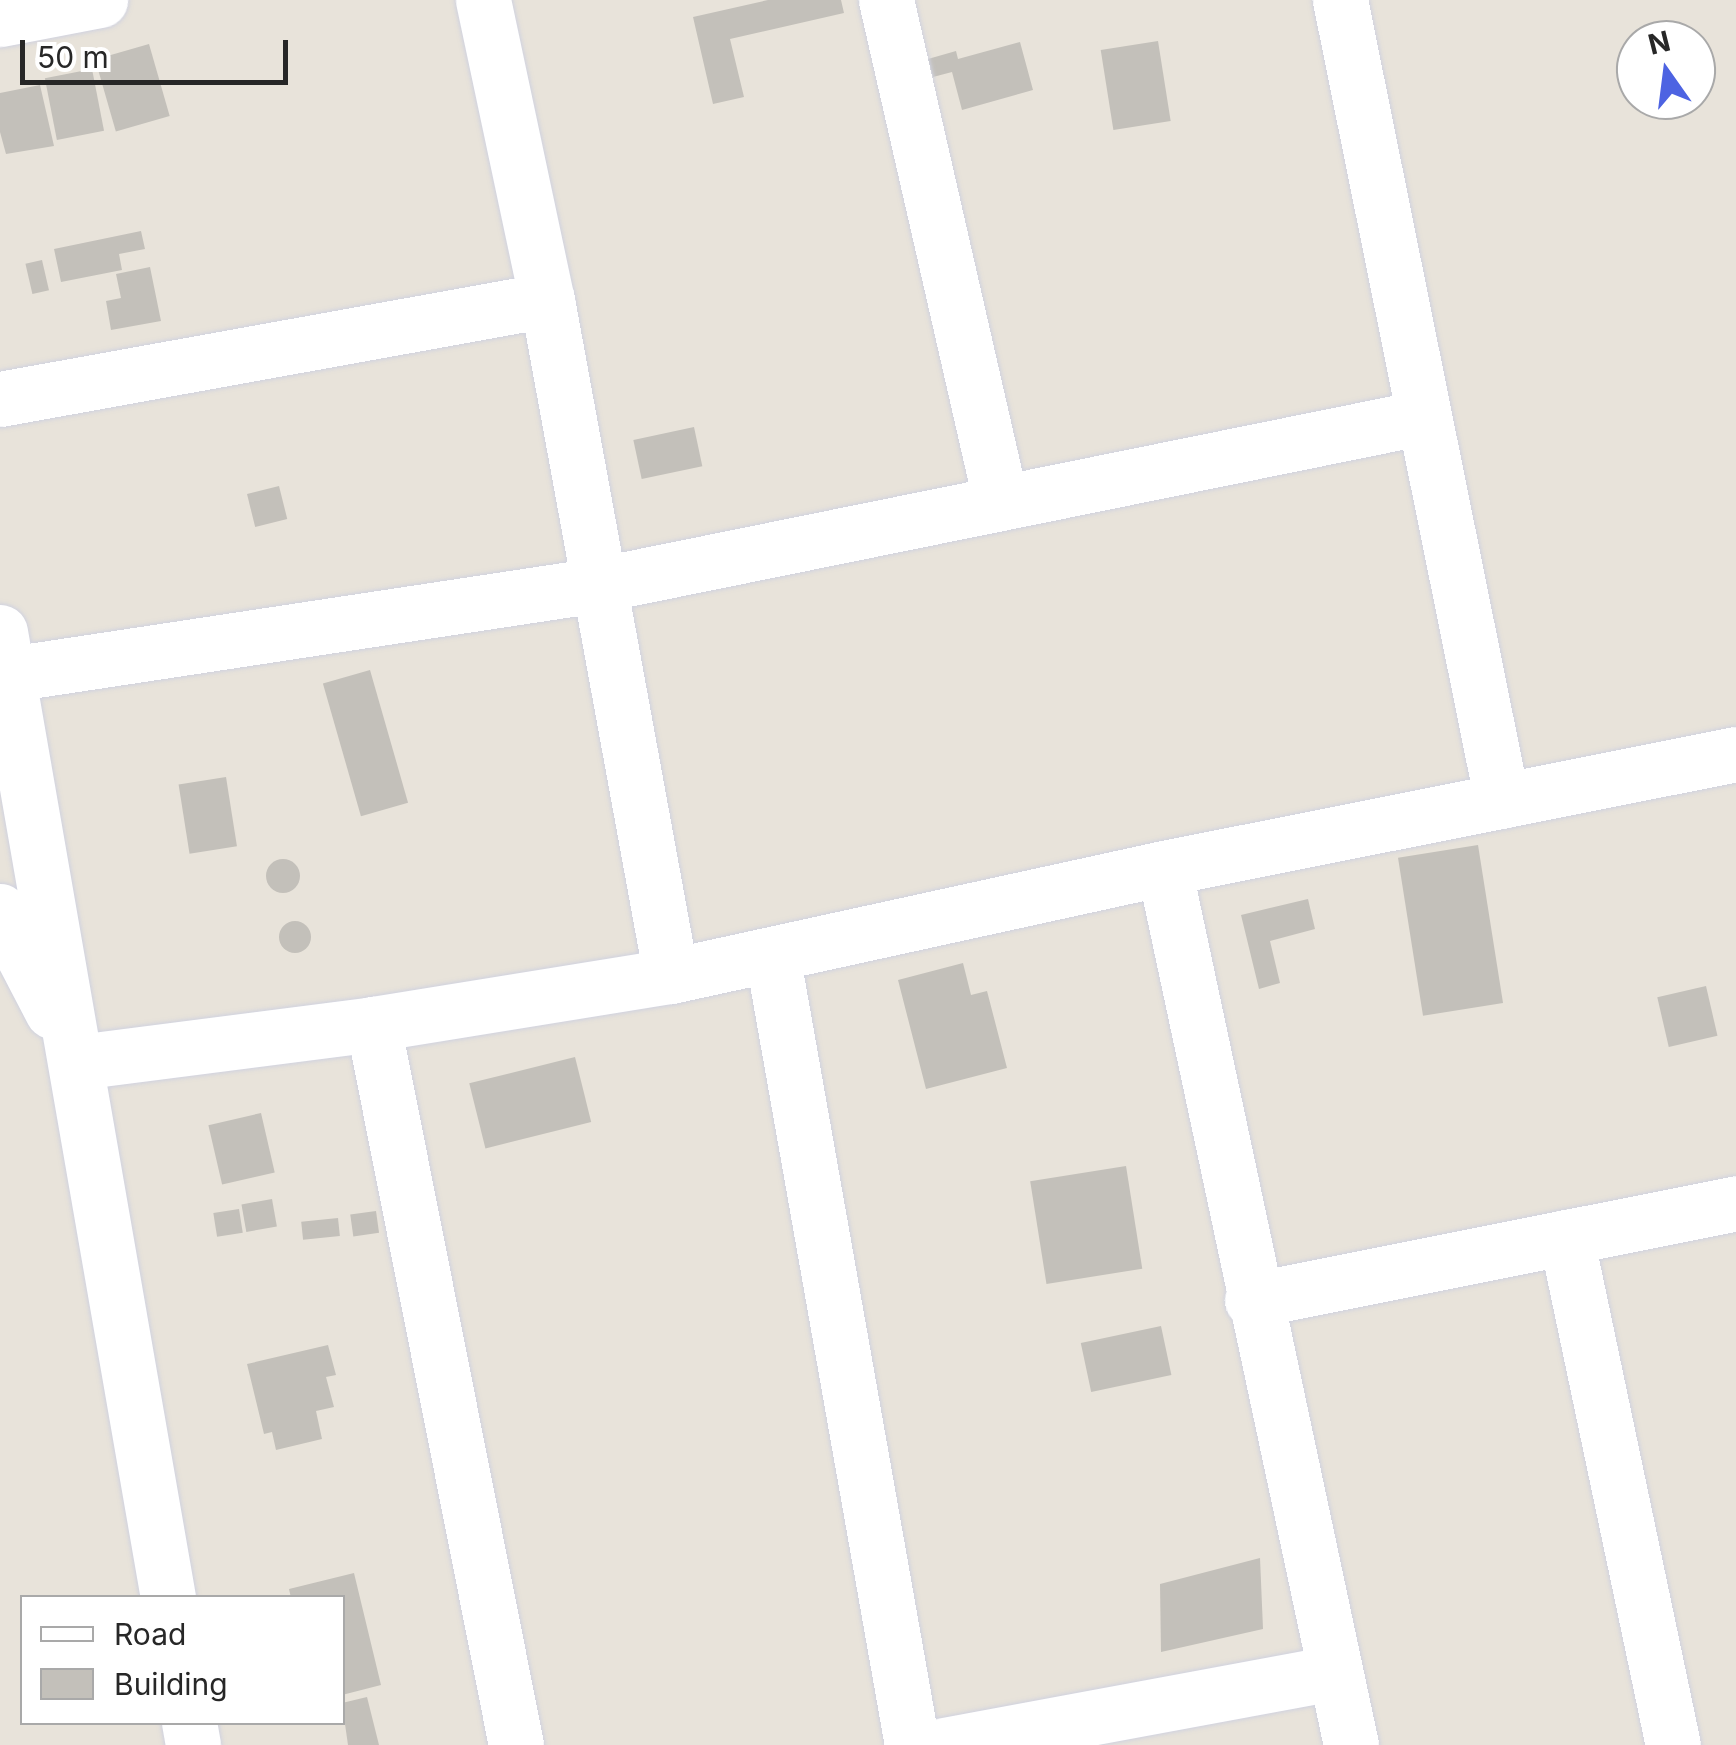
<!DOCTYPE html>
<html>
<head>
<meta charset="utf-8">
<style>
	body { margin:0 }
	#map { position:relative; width:1736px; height:1745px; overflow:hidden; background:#e8e3da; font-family:Inter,sans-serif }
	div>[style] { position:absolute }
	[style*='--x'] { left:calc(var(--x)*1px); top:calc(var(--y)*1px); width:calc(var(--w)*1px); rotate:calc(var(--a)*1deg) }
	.building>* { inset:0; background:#c3c0ba; transform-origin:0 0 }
	.round { border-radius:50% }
	.roads { filter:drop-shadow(0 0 2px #d0d2df) drop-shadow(0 0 2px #d0d2df) }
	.minor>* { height:55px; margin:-27.5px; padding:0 27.5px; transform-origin:27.5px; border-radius:27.5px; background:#fff }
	span { translate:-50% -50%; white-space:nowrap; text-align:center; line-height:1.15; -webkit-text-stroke:8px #fff; paint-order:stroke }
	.legend { position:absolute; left:20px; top:1595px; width:325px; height:130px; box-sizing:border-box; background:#fff; border:2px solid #a9a9a9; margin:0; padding:12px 18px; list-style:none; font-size:30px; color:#272727 }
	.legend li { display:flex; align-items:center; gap:20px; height:50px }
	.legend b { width:50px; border:2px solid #a9a9a9 }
	.north { position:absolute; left:1616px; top:20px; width:100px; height:100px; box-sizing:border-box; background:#fff; border:2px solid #a9a9a9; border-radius:50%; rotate:346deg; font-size:28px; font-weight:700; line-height:40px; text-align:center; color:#272727 }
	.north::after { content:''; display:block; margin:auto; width:35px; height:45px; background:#4d63e2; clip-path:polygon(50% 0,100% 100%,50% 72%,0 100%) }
	.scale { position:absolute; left:20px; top:40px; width:268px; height:45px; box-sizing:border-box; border:5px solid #272727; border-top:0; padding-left:12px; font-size:30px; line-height:35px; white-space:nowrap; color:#272727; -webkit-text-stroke:8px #fff; paint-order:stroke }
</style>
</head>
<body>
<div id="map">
	<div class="building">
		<div style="clip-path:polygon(768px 0,841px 0,844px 13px,730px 39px,744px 97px,713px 104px,693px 17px)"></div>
		<div style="left:1158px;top:41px;width:81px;height:58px;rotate:81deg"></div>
		<div style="clip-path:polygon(1020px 42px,1033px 90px,962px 110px,952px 72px,933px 77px,928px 59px,956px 51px,958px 59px)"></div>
		<div style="left:149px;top:44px;width:75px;height:56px;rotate:74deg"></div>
		<div style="left:92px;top:69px;width:63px;height:48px;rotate:79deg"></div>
		<div style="clip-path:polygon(40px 85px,54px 146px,6px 154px,0 132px,0 93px)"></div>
		<div style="clip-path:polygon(141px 231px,145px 249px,119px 254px,122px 270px,61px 282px,54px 249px)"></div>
		<div style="left:42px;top:260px;width:31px;height:17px;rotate:77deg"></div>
		<div style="clip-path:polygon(150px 267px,161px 321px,111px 330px,106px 301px,121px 298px,116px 274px)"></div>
		<div style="left:694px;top:427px;width:40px;height:62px;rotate:78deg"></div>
		<div style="left:279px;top:486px;width:34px;height:33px;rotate:76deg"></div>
		<div style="left:370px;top:670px;width:138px;height:49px;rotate:74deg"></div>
		<div style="left:226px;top:777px;width:70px;height:48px;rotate:81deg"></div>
		<div style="left:1478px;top:845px;width:160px;height:81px;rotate:81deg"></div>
		<div class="round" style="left:266px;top:859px;width:34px;height:34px"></div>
		<div style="clip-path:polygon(1308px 899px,1315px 929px,1270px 941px,1280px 983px,1259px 989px,1241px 915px)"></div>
		<div class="round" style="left:279px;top:921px;width:32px;height:32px"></div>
		<div style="clip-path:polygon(963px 963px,971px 995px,987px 991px,1007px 1068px,926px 1089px,898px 980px)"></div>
		<div style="left:1706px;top:986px;width:51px;height:50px;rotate:77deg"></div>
		<div style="left:575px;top:1057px;width:67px;height:109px;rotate:76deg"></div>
		<div style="left:261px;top:1113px;width:61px;height:54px;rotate:77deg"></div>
		<div style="left:1126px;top:1166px;width:104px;height:97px;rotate:81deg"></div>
		<div style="left:272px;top:1199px;width:28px;height:31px;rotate:80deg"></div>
		<div style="left:239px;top:1209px;width:24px;height:26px;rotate:81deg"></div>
		<div style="left:376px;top:1211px;width:22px;height:26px;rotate:82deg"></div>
		<div style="left:338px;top:1218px;width:18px;height:37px;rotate:84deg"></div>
		<div style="left:1161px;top:1326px;width:50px;height:82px;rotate:78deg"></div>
		<div style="clip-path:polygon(328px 1345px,336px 1375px,326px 1377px,334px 1407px,316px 1411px,322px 1439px,276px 1450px,272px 1432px,264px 1434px,247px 1364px)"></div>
		<div style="clip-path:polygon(1260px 1558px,1263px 1629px,1161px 1652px,1160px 1584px)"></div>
		<div style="clip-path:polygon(354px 1573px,381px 1685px,342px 1695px,342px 1598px,291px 1598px,289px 1589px)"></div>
		<div style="clip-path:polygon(367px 1697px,379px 1745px,348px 1745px,342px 1703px)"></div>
	</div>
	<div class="roads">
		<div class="minor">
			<div style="--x:483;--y:0;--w:307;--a:78"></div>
			<div style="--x:547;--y:300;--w:687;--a:79.61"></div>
			<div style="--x:886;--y:0;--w:516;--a:77.12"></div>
			<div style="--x:1340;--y:0;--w:817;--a:78.57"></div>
			<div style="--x:0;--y:19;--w:102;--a:-10.8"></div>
			<div style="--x:0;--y:399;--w:556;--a:-10.26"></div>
			<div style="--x:0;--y:632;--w:980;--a:80.13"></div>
			<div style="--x:10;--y:674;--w:594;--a:-8.62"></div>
			<div style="--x:597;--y:585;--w:844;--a:-11.48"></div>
			<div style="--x:1164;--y:868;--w:897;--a:77.96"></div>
			<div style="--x:0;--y:911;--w:113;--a:62.5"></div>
			<div style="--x:772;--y:954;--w:803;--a:79.96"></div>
			<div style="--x:373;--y:1024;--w:735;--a:78.78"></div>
			<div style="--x:78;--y:1062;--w:297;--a:-7.3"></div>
			<div style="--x:373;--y:1024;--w:302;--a:-9.2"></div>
			<div style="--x:671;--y:976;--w:505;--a:-12.36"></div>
			<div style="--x:1164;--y:868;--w:583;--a:-11.27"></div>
			<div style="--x:1566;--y:1237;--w:519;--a:78.11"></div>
			<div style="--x:1252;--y:1300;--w:494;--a:-11.3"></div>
			<div style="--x:189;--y:1722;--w:23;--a:80"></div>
			<div style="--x:944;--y:1745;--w:397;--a:-10.5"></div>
		</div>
	</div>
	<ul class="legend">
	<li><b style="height:12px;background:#fff"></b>Road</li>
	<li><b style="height:28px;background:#c3c0ba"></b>Building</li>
	</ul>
	<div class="north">N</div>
	<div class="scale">50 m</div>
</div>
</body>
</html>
